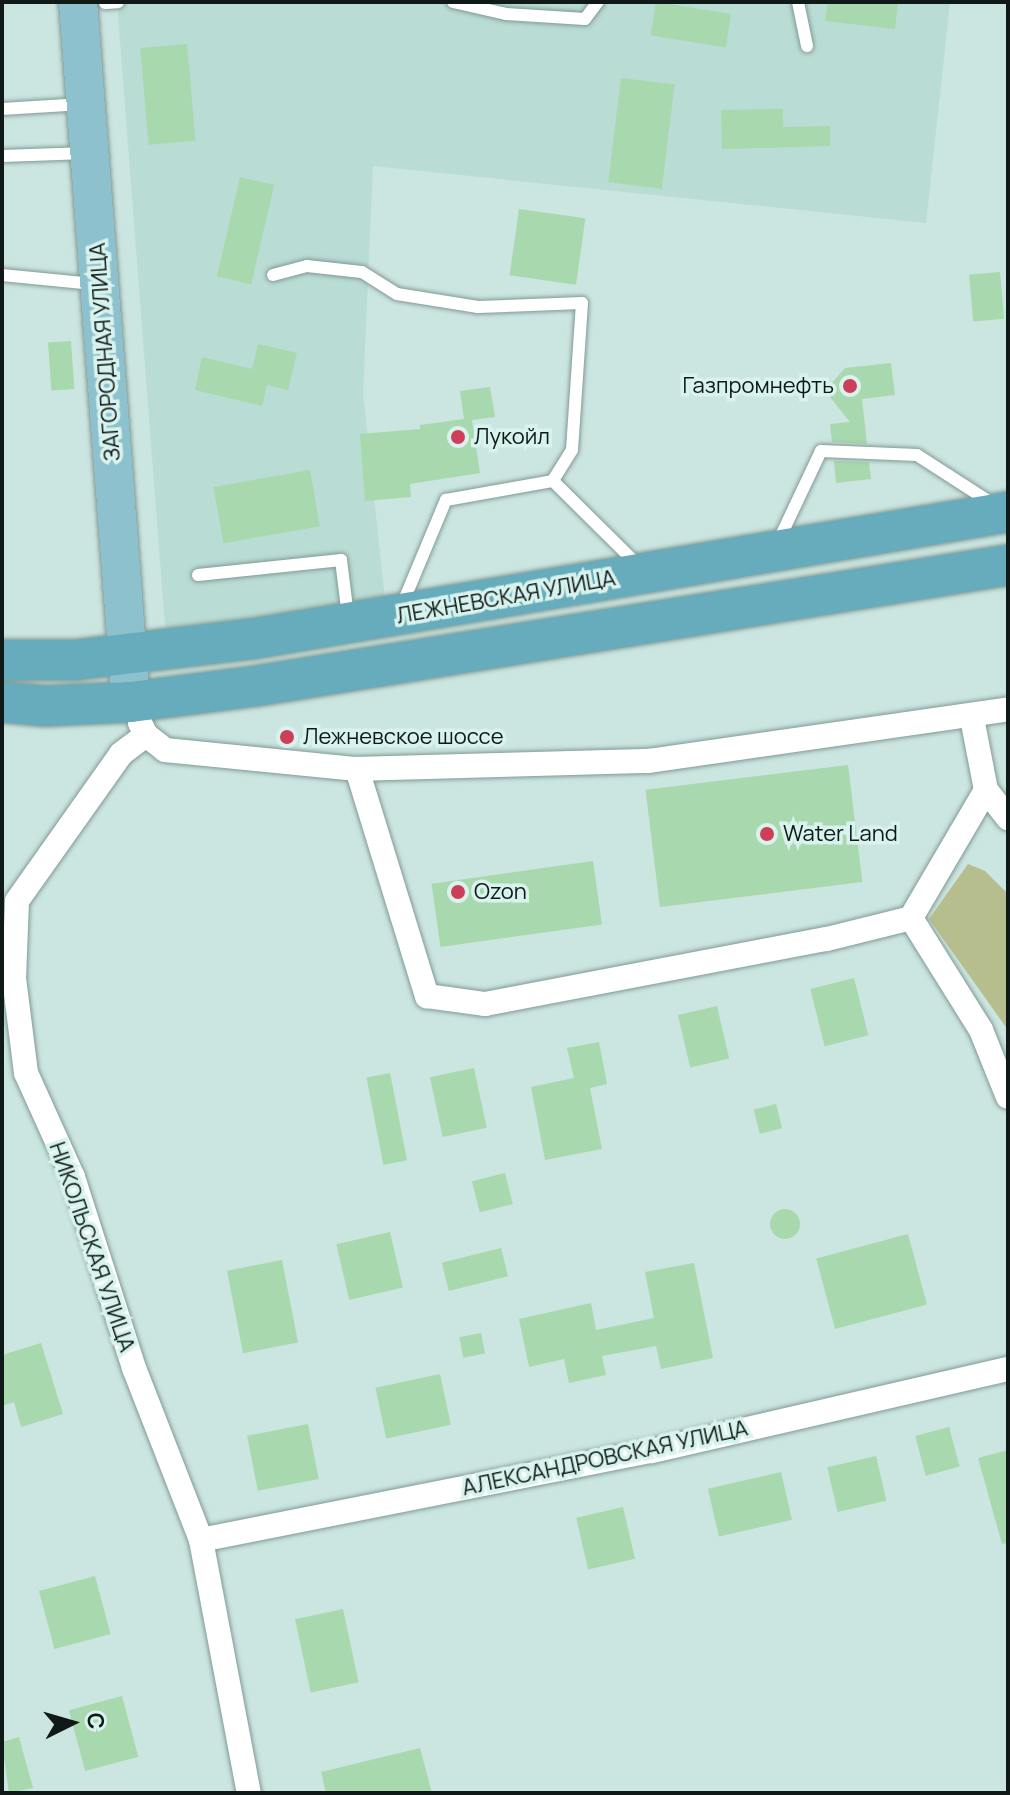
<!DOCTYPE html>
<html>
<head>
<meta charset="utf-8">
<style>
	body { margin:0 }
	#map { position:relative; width:1010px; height:1795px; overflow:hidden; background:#cbe5e0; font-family:Manrope,sans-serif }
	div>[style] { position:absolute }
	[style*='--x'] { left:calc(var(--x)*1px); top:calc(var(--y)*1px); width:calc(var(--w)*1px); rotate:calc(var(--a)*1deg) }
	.built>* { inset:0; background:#b9dcd4 }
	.green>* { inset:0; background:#b7be8e }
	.building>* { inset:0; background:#a8d8ad; transform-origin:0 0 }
	.round { border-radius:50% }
	.roads { filter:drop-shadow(0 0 2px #829a95) drop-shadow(0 0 2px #829a95) }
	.service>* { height:12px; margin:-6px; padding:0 6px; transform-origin:6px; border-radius:6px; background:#fff }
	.minor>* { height:24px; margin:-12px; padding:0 12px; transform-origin:12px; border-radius:12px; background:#fff }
	.primary>* { height:38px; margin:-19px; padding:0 19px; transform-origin:19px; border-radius:19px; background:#8cc1cd }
	.trunk>* { height:40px; margin:-20px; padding:0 20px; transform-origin:20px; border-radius:20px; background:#66acbc }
	.dots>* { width:22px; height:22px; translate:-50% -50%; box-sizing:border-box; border:4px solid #d8f2ed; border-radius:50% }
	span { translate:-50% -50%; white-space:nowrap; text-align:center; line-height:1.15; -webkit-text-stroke:7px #d8f2ed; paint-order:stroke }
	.street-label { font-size:22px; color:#0f1917 }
	.poi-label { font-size:22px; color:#0f1917 }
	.right { translate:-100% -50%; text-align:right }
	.left { translate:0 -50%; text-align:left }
	.frame { position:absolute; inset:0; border:4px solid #0f1917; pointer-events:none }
	.north { position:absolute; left:32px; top:1683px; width:80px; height:80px; -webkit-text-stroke:6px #d8f2ed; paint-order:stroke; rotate:85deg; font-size:22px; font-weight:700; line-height:32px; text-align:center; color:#0f1917 }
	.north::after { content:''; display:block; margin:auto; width:28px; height:36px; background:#0f1917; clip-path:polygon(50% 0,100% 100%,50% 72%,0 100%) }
</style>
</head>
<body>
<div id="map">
	<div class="built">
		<div style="clip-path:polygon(117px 2px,950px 2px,926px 223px,373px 166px,363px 393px,385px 600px,166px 639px)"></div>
	</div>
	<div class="green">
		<div style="clip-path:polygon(968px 864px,985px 871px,1008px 894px,1008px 1030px,929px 919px)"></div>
	</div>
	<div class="building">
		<div style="left:656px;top:2px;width:76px;height:34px;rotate:9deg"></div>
		<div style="clip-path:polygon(828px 2px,898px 2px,895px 29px,825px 21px)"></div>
		<div style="left:187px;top:44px;width:97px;height:47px;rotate:85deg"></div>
		<div style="left:621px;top:78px;width:54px;height:105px;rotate:7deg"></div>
		<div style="clip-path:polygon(783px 109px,783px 127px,830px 126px,830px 146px,722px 149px,721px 110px)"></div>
		<div style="left:240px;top:177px;width:35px;height:102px;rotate:13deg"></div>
		<div style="left:519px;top:209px;width:67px;height:67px;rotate:8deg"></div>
		<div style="left:1000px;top:272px;width:47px;height:31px;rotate:85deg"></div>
		<div style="left:71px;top:341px;width:48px;height:23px;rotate:86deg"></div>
		<div style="clip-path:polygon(258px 344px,297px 353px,288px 390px,267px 385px,262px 406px,195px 390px,202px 357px,252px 369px)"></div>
		<div style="clip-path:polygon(891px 363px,895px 395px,862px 399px,867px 444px,832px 442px,830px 424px,850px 422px,825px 391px,845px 368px)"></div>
		<div style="clip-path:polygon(490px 387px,495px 417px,472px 420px,480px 473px,410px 484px,411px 497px,365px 501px,360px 434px,420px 429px,420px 425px,464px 419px,460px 391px)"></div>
		<div style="clip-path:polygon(834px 461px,869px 462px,871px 479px,836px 483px)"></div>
		<div style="left:310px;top:470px;width:57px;height:98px;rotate:80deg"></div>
		<div style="left:848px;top:765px;width:118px;height:204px;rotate:83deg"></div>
		<div style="left:593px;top:861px;width:64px;height:163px;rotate:82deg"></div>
		<div style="left:854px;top:978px;width:59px;height:45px;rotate:76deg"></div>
		<div style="left:717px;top:1006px;width:54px;height:40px;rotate:77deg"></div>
		<div style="clip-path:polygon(599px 1042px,607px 1084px,590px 1088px,602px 1149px,545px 1160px,531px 1087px,574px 1078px,567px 1048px)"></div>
		<div style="left:474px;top:1068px;width:61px;height:45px;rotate:78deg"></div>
		<div style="left:390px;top:1073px;width:89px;height:24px;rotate:79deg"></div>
		<div style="left:776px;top:1104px;width:25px;height:23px;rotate:76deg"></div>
		<div style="left:505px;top:1173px;width:32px;height:34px;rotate:76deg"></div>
		<div class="round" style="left:770px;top:1209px;width:30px;height:30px"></div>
		<div style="left:390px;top:1232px;width:57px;height:55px;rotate:77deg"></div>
		<div style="left:908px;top:1234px;width:73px;height:95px;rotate:75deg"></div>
		<div style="left:501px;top:1248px;width:29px;height:61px;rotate:76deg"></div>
		<div style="left:282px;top:1260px;width:84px;height:56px;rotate:79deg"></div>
		<div style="clip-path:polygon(694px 1263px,713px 1358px,661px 1369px,656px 1346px,602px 1356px,606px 1375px,569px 1383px,564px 1359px,529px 1367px,519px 1319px,591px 1303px,596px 1330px,654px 1318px,645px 1272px)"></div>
		<div style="left:481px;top:1333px;width:21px;height:22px;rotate:79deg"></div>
		<div style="clip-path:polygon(41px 1343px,63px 1414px,21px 1427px,14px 1402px,2px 1406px,2px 1355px)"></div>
		<div style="left:440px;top:1374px;width:52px;height:66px;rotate:78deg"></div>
		<div style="left:308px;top:1424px;width:56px;height:62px;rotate:79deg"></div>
		<div style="left:949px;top:1427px;width:41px;height:35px;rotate:75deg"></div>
		<div style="clip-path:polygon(1008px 1450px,1008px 1543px,1002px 1544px,978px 1458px)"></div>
		<div style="left:876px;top:1456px;width:46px;height:50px;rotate:77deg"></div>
		<div style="left:781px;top:1472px;width:49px;height:75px;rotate:77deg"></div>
		<div style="left:623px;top:1507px;width:53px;height:48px;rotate:77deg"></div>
		<div style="left:95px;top:1576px;width:60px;height:58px;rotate:75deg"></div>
		<div style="left:343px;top:1609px;width:75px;height:49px;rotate:78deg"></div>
		<div style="left:122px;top:1696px;width:63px;height:55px;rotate:75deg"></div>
		<div style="clip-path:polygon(19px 1737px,33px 1788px,9px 1793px,2px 1742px)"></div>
		<div style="clip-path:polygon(420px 1748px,432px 1793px,326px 1793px,321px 1772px)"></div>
	</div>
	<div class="roads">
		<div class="service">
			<div style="--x:453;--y:2;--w:54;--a:12.8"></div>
			<div style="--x:506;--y:14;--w:79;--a:3.6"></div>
			<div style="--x:585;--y:19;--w:21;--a:-53"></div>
			<div style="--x:798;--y:2;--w:45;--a:78.4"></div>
			<div style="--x:105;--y:3;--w:13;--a:-4"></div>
			<div style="--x:2;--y:109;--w:81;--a:-3.5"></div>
			<div style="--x:2;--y:156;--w:85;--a:-2"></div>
			<div style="--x:2;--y:275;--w:92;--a:5.6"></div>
			<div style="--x:273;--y:275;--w:35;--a:-15"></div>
			<div style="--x:307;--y:266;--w:55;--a:6.2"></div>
			<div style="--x:362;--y:272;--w:41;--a:32.2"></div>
			<div style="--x:397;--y:294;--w:82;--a:9.1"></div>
			<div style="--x:478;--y:307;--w:104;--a:-2.2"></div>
			<div style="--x:582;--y:303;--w:147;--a:93.9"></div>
			<div style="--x:572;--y:450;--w:36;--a:122"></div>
			<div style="--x:777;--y:544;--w:103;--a:-64.7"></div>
			<div style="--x:821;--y:451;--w:96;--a:2.4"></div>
			<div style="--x:917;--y:455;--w:90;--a:32.8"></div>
			<div style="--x:198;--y:575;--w:144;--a:-6"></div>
			<div style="--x:341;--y:560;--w:56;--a:82.9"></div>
			<div style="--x:402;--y:605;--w:114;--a:-67.3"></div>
			<div style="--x:446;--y:500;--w:109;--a:-10.1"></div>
			<div style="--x:553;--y:481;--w:120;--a:44.7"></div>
		</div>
		<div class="minor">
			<div style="--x:972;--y:718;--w:73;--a:79"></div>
			<div style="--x:986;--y:790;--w:36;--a:52"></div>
			<div style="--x:140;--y:723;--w:13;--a:63"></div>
			<div style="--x:146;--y:735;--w:24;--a:38"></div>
			<div style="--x:165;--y:750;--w:193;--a:5.7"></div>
			<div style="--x:357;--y:769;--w:292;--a:-1.6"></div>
			<div style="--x:649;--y:761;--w:363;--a:-8.2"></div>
			<div style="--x:146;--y:735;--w:31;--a:143"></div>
			<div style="--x:121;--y:754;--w:180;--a:125.3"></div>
			<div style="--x:17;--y:901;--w:77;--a:92.2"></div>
			<div style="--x:14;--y:978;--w:96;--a:82.8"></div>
			<div style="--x:26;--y:1073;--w:114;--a:65.7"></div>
			<div style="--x:73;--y:1177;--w:201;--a:72.3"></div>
			<div style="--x:134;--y:1368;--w:185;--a:68.7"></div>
			<div style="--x:201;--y:1540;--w:258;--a:79.3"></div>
			<div style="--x:357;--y:769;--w:238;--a:72.9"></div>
			<div style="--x:427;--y:996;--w:59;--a:7.9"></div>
			<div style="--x:485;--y:1004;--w:348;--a:-10.8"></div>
			<div style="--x:827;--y:939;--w:87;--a:-14"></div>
			<div style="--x:986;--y:790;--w:148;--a:120.4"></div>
			<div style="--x:911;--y:918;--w:132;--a:58"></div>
			<div style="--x:981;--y:1030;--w:72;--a:68.1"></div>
			<div style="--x:201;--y:1540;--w:460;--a:-11.2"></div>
			<div style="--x:652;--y:1451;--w:365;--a:-13"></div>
		</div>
		<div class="primary">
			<div style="--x:78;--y:2;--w:702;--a:85.67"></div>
		</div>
		<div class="trunk">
			<div style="--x:2;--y:660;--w:73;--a:0"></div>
			<div style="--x:75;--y:660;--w:178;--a:-6.8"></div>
			<div style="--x:252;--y:639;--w:767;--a:-9.54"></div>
			<div style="--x:2;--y:702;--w:43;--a:5.3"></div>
			<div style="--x:45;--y:706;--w:86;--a:-2.7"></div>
			<div style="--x:131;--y:702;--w:126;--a:-7.3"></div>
			<div style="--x:256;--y:686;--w:762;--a:-9.14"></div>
		</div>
	</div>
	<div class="dots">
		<div style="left:850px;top:386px;background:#ce3e58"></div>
		<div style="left:458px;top:437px;background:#ce3e58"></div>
		<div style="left:287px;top:737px;background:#ce3e58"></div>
		<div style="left:767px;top:834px;background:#ce3e58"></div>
		<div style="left:458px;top:892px;background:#ce3e58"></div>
	</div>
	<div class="street-label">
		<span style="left:105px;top:352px;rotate:-94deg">ЗАГОРОДНАЯ УЛИЦА</span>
		<span style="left:506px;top:597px;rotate:-10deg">ЛЕЖНЕВСКАЯ УЛИЦА</span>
		<span style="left:92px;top:1247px;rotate:71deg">НИКОЛЬСКАЯ УЛИЦА</span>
		<span style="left:605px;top:1458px;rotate:-12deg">АЛЕКСАНДРОВСКАЯ УЛИЦА</span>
	</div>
	<div class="poi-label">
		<span class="right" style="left:834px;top:386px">Газпромнефть</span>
		<span class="left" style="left:474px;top:437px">Лукойл</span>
		<span class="left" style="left:303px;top:737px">Лежневское шоссе</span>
		<span class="left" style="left:783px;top:834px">Water Land</span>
		<span class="left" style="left:474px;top:892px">Ozon</span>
	</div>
	<div class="frame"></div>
	<div class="north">С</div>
</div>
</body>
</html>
